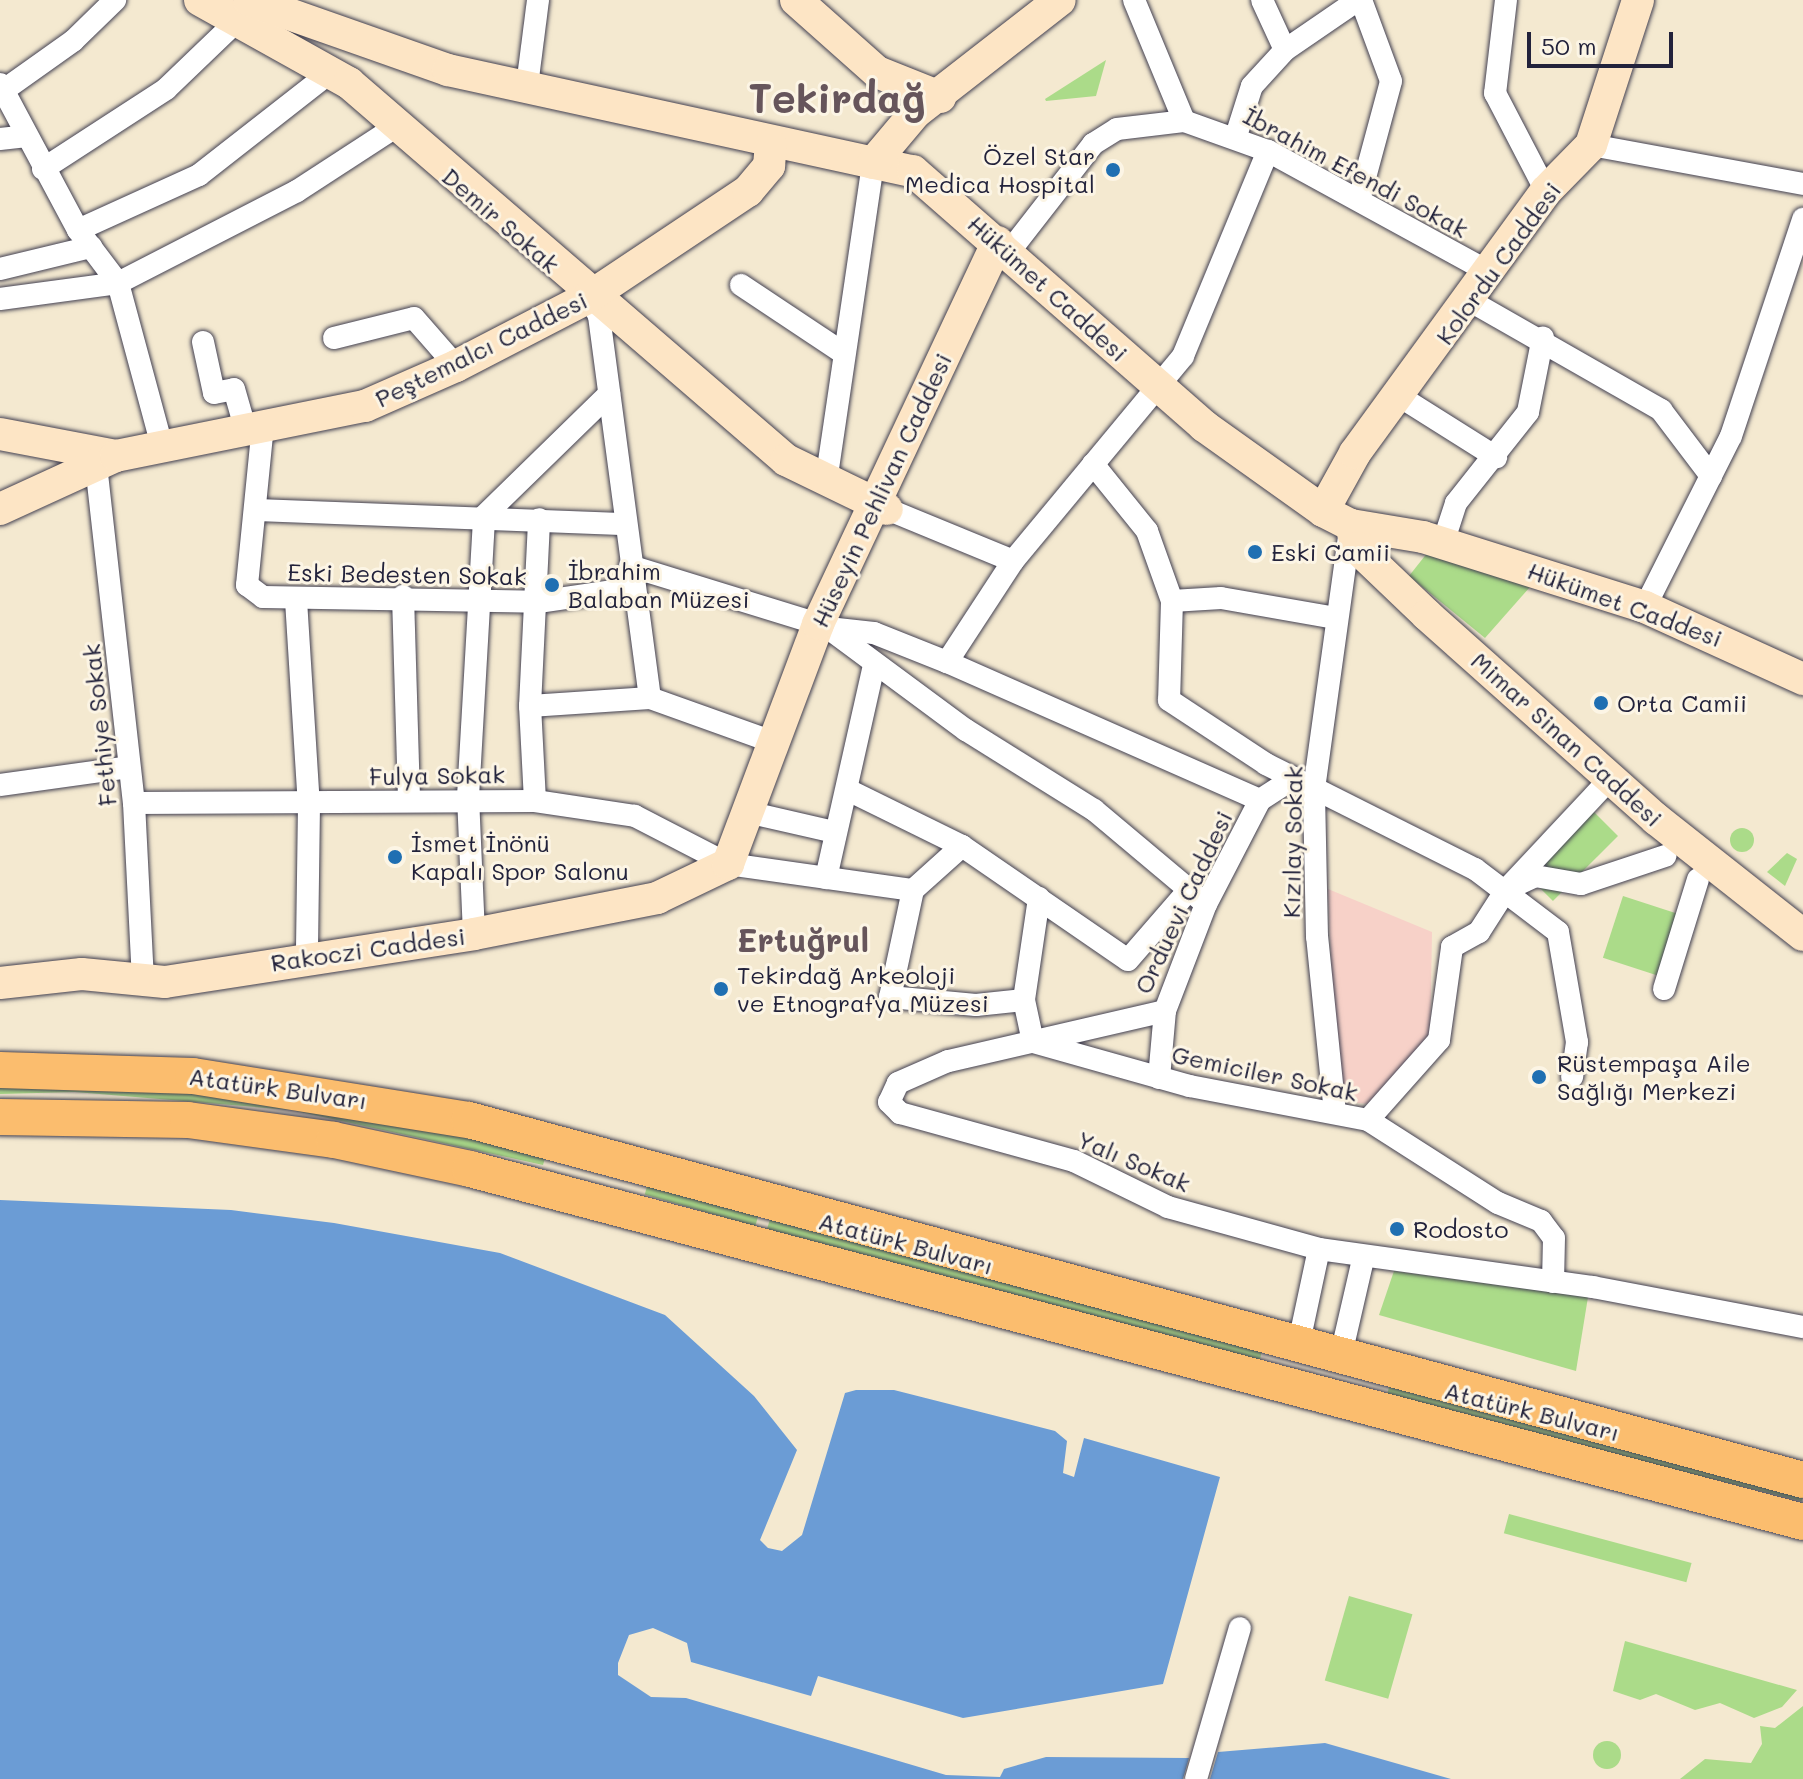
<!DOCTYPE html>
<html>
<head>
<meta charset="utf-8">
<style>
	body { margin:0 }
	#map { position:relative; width:1803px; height:1779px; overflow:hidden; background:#f4e9d0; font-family:Mali,sans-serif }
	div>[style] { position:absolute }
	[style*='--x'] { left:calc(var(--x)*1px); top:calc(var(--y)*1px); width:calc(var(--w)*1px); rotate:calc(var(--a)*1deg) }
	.built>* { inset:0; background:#f7d1c8 }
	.green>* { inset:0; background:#abdb89; transform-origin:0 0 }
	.round { border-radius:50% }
	.water>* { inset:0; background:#6b9cd5 }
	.roads { filter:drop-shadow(0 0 2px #424051) drop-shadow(0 0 2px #424051) }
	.street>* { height:22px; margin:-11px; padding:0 11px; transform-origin:11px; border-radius:11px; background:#fff }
	.secondary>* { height:32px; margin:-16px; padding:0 16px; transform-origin:16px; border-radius:16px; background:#fde5c5 }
	.primary>* { height:36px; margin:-18px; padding:0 18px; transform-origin:18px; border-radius:18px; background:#fbbd6e }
	.dots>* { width:22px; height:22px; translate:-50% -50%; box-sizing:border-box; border:4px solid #fcf5e5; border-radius:50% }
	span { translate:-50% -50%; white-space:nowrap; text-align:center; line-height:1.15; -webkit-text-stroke:6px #fcf5e5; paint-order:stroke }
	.poi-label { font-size:24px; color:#22223b }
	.right { translate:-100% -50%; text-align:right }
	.left { translate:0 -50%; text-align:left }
	.street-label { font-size:24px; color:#22223b }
	.district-label { font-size:32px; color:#66555b; font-weight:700 }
	.town-label { font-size:40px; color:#66555b; font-weight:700 }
	.scale { position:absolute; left:1527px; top:32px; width:146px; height:36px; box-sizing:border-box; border:4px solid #22223b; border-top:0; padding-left:10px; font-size:24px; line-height:28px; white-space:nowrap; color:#22223b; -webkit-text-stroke:6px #fcf5e5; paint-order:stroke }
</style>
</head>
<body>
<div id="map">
	<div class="built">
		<div style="clip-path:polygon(1328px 889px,1432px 932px,1430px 1048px,1379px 1105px,1337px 1101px)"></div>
	</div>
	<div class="green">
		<div style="clip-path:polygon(1106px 60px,1096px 96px,1046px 101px,1045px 99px)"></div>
		<div style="clip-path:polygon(1428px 552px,1530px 587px,1485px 638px,1409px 576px)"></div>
		<div style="left:1589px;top:807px;width:41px;height:92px;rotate:45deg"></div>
		<div class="round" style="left:1730px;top:828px;width:24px;height:24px"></div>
		<div style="clip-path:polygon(1787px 853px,1797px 859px,1785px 886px,1767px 872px)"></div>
		<div style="left:1623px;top:896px;width:59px;height:65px;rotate:18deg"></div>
		<div style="clip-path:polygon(0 1082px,291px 1099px,546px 1155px,543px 1165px,291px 1110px,75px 1092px,0 1094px)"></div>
		<div style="left:648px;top:1183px;width:115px;height:12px;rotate:16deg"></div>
		<div style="clip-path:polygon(771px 1216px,1262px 1349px,1260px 1360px,767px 1229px)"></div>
		<div style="clip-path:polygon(1394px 1271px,1588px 1297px,1576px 1371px,1379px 1315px)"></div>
		<div style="left:1389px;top:1387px;width:428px;height:11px;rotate:14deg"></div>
		<div style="left:1509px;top:1514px;width:189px;height:20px;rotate:15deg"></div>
		<div style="left:1349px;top:1596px;width:66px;height:88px;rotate:16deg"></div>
		<div style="clip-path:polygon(1625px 1641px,1797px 1690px,1782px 1707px,1754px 1718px,1720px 1703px,1695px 1710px,1656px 1694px,1640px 1700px,1613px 1691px)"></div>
		<div style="clip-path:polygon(1803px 1706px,1803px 1779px,1680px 1779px,1705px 1759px,1751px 1763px,1762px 1744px,1760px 1726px,1775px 1728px)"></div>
		<div class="round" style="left:1593px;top:1741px;width:28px;height:28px"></div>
	</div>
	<div class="water">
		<div style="clip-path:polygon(0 1200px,231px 1210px,334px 1223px,500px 1253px,665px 1315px,754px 1396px,797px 1450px,760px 1540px,768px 1548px,782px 1551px,802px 1535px,845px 1393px,856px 1390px,894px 1390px,1055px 1431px,1067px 1441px,1063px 1473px,1074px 1477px,1084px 1438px,1220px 1477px,1163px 1684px,963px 1718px,818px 1676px,811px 1696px,691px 1662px,687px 1643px,653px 1628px,629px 1635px,618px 1663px,618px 1675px,651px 1697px,686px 1698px,946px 1775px,1000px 1777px,1004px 1769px,1046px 1757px,1189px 1758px,1183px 1779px,0 1779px)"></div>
		<div style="clip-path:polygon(1325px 1743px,1451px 1779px,1210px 1779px,1218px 1752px)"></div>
	</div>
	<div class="roads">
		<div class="street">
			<div style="--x:1134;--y:0;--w:131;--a:67.5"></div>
			<div style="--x:1506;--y:0;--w:94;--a:96.7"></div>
			<div style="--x:1495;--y:93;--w:110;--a:62.5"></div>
			<div style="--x:1285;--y:50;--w:88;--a:-34.4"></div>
			<div style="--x:0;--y:84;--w:166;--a:61.9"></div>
			<div style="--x:78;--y:230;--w:66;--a:53"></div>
			<div style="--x:118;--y:283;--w:169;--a:74.9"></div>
			<div style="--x:527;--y:86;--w:87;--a:-82.7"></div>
			<div style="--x:4;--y:90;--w:85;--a:-35.4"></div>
			<div style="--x:73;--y:41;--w:59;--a:-44.3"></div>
			<div style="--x:1236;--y:136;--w:52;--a:-72.3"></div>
			<div style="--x:1252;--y:86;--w:49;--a:-47.5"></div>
			<div style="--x:1285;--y:50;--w:55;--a:-114.7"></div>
			<div style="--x:0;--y:139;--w:27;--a:-6"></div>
			<div style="--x:1591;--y:145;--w:216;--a:10.4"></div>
			<div style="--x:43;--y:169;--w:147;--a:-33"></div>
			<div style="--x:166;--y:89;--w:100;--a:-43.8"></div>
			<div style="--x:1359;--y:200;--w:123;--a:-74.9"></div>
			<div style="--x:1391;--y:81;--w:86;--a:-110.3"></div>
			<div style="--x:78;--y:230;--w:133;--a:-24.4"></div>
			<div style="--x:199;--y:175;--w:169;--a:-38"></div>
			<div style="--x:1009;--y:252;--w:137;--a:-52.1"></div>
			<div style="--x:1093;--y:144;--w:28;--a:-32"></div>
			<div style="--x:1117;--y:129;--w:67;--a:-6.8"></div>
			<div style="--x:1184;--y:121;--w:89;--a:19.7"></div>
			<div style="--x:1268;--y:151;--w:252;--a:28.7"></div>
			<div style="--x:0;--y:269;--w:94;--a:-13.6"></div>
			<div style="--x:741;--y:285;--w:121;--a:33.6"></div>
			<div style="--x:589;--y:297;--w:21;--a:62"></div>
			<div style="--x:599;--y:316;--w:385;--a:82.4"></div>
			<div style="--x:0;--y:299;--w:119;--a:-7.7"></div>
			<div style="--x:118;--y:283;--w:201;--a:-27.2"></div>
			<div style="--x:297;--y:191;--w:116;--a:-33"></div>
			<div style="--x:1472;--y:302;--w:218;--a:29.7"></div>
			<div style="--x:1661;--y:410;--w:83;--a:52.9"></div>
			<div style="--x:334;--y:338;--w:82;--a:-14"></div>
			<div style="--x:414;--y:318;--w:64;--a:48.8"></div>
			<div style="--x:203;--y:342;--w:52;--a:77.8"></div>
			<div style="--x:214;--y:393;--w:20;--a:-11"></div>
			<div style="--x:234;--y:389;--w:40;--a:74"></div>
			<div style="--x:1399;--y:396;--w:115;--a:32.2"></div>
			<div style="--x:263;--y:425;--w:161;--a:95.7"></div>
			<div style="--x:247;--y:585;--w:20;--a:37"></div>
			<div style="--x:263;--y:597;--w:275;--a:1"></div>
			<div style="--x:538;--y:602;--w:97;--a:-8.3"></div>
			<div style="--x:1093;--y:464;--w:86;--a:51.1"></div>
			<div style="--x:1147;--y:531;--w:74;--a:70.3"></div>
			<div style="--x:1172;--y:601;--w:99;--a:91.7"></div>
			<div style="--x:1169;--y:700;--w:116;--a:33.4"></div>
			<div style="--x:1266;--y:764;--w:234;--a:26.7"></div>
			<div style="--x:1475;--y:869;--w:104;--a:37.2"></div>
			<div style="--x:1558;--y:932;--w:112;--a:80.2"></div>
			<div style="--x:1577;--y:1042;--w:35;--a:98"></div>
			<div style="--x:96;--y:465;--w:340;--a:83.6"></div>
			<div style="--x:134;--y:803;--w:178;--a:87.1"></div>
			<div style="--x:826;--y:482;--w:322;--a:-81.6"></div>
			<div style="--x:887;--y:509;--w:136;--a:22.4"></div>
			<div style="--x:255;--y:510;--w:368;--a:2.2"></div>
			<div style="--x:1443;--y:543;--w:42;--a:-72"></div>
			<div style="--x:1456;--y:503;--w:116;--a:-51.6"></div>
			<div style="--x:1528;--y:412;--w:76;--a:-78.7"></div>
			<div style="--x:630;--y:566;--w:197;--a:17.1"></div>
			<div style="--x:403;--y:596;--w:203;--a:88.3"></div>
			<div style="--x:296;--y:600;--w:205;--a:86.4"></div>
			<div style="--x:309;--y:805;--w:150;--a:90.8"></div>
			<div style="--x:1172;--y:601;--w:49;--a:-3.5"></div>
			<div style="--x:1221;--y:598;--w:117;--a:9.9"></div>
			<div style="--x:1645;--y:607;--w:191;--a:-63.3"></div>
			<div style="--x:1731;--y:436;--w:229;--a:-71.6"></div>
			<div style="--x:828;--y:628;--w:172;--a:36.5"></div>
			<div style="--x:966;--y:730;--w:151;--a:32"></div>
			<div style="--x:1094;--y:810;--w:146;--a:40"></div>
			<div style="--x:828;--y:628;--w:46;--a:6.2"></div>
			<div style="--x:874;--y:633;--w:79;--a:21.7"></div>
			<div style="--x:947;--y:662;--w:342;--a:23.8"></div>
			<div style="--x:947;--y:662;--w:121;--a:-56.8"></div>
			<div style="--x:1013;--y:561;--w:266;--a:-50.3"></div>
			<div style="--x:1183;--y:356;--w:222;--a:-67.5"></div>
			<div style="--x:530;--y:706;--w:120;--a:-3.8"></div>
			<div style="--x:650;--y:698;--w:131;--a:19.7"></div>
			<div style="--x:1294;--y:778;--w:40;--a:147.1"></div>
			<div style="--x:1260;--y:800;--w:117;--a:117.4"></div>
			<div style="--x:1206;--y:904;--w:115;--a:111"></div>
			<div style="--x:1165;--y:1011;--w:223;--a:167"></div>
			<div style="--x:948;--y:1061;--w:55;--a:156.3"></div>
			<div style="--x:898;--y:1083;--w:21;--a:115"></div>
			<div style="--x:889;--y:1102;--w:16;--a:45"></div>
			<div style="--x:900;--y:1113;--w:180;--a:15.4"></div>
			<div style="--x:1074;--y:1161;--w:105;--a:26.1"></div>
			<div style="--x:1168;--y:1207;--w:157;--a:15.5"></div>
			<div style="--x:1319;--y:1249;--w:277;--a:7.9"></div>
			<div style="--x:1593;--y:1287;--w:214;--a:10.8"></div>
			<div style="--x:0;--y:785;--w:130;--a:-7.9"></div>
			<div style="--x:848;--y:790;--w:127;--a:26.2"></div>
			<div style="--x:962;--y:846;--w:201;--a:34.5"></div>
			<div style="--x:1128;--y:960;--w:91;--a:-49"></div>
			<div style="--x:535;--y:801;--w:95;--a:-93"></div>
			<div style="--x:530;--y:706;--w:187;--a:-87.2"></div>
			<div style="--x:134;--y:803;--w:401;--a:-0.3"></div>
			<div style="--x:535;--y:801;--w:101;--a:8.5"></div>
			<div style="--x:635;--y:816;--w:105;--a:27.3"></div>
			<div style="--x:728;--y:864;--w:187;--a:8"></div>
			<div style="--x:747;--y:812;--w:89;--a:12.9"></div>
			<div style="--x:962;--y:846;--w:66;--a:138.1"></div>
			<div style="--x:913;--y:890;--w:109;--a:102.1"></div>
			<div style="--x:890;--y:997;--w:86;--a:5.3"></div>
			<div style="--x:976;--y:1005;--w:48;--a:-5.9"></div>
			<div style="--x:826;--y:878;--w:218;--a:-77.3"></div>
			<div style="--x:1514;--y:886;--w:23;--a:-25"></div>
			<div style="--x:1535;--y:876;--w:47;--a:9.9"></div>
			<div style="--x:1581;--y:884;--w:89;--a:-18.4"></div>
			<div style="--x:1039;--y:898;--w:103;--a:98.4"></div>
			<div style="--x:1024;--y:1000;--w:43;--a:77.9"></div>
			<div style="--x:1033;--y:1042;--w:163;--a:15.7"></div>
			<div style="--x:1190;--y:1086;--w:181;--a:10.8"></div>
			<div style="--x:1368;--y:1120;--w:154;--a:32.6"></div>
			<div style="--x:1498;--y:1203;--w:47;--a:22.7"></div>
			<div style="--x:1541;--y:1221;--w:21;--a:53"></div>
			<div style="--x:1554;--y:1238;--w:44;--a:91.3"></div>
			<div style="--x:474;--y:934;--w:137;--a:-92.5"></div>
			<div style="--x:468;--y:797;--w:281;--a:-86.7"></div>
			<div style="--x:484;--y:516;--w:175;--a:-44.3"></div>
			<div style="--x:1664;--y:989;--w:115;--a:-72.8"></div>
			<div style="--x:1159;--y:1078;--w:67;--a:-84.9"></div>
			<div style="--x:1335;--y:1113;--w:177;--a:-95.8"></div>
			<div style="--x:1317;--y:937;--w:148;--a:-91.2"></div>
			<div style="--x:1314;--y:789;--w:261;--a:-82.1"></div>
			<div style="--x:1368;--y:1120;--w:107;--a:-48.4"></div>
			<div style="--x:1439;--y:1040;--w:94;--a:-82"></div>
			<div style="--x:1452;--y:947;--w:31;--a:-29"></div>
			<div style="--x:1479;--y:932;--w:50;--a:-57.3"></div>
			<div style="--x:1506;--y:890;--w:152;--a:-46.9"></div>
			<div style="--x:1298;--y:1347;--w:100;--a:-77.9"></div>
			<div style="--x:1340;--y:1359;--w:103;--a:-77"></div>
			<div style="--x:1196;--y:1779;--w:157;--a:-73.8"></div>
		</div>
		<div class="secondary">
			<div style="--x:200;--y:0;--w:171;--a:29.1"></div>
			<div style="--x:349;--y:83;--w:577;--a:40.78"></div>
			<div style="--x:786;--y:460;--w:112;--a:25.9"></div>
			<div style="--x:249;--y:0;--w:211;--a:19.4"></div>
			<div style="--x:448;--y:70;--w:476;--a:12.3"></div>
			<div style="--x:913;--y:171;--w:387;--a:41.2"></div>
			<div style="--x:1204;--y:426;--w:146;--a:35.5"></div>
			<div style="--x:1323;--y:511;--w:31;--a:27"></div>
			<div style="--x:1351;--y:525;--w:73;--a:9.5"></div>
			<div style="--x:1423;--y:537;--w:233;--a:17.5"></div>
			<div style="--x:1645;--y:607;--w:174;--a:24.5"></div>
			<div style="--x:796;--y:0;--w:108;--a:41.6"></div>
			<div style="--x:877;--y:72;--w:68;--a:21.6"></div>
			<div style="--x:873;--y:163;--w:67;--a:-49.9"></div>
			<div style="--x:916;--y:112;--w:182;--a:-37.9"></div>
			<div style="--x:0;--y:434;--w:118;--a:10.7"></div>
			<div style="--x:0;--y:509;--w:128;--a:-24.6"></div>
			<div style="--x:116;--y:456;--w:254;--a:-11.4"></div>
			<div style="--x:365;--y:406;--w:99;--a:-23.7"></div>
			<div style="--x:456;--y:366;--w:150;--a:-27.4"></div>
			<div style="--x:589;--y:297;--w:191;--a:-33.7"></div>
			<div style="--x:748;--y:191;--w:33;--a:-50"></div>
			<div style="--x:769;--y:166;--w:21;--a:-85"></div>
			<div style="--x:1323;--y:511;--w:66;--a:-61.1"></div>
			<div style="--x:1355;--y:453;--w:324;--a:-53.9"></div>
			<div style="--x:1546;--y:191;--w:64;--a:-45.6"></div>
			<div style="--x:1591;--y:145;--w:152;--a:-72"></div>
			<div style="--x:1351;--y:525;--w:24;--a:75"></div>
			<div style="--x:1357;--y:548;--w:97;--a:43.7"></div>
			<div style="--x:1427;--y:615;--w:307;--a:41.7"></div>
			<div style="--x:1656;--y:819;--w:187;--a:38.3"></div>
			<div style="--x:0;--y:983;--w:82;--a:-6.3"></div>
			<div style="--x:82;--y:974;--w:83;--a:5.5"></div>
			<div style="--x:165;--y:982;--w:313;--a:-8.8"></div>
			<div style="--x:474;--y:934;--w:187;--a:-11.1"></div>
			<div style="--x:657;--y:898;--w:79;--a:-25.6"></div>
			<div style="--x:728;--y:864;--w:256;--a:-69.4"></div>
			<div style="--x:818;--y:624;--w:422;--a:-64.8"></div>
		</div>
		<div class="primary">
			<div style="--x:0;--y:1070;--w:193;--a:1.8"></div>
			<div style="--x:193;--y:1076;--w:279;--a:9.1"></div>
			<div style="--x:469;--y:1120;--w:1382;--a:15.1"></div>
			<div style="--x:0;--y:1117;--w:188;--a:0.9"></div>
			<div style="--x:188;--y:1120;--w:147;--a:7.8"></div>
			<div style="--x:334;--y:1140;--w:139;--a:12"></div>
			<div style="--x:470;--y:1169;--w:1379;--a:14.83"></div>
		</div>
	</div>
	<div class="dots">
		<div style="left:1113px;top:170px;background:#1f6fb2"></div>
		<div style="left:1255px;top:552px;background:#1f6fb2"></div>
		<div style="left:552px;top:585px;background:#1f6fb2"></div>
		<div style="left:1601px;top:703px;background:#1f6fb2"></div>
		<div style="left:395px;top:857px;background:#1f6fb2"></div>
		<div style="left:721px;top:989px;background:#1f6fb2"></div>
		<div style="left:1539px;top:1077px;background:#1f6fb2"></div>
		<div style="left:1397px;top:1229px;background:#1f6fb2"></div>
	</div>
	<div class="poi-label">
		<span class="right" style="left:1095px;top:170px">Özel Star<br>Medica Hospital</span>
		<span class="left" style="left:1271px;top:552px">Eski Camii</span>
		<span class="left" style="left:568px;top:585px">İbrahim<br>Balaban Müzesi</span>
		<span class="left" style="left:1617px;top:703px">Orta Camii</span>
		<span class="left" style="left:411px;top:857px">İsmet İnönü<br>Kapalı Spor Salonu</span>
		<span class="left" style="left:737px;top:989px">Tekirdağ Arkeoloji<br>ve Etnografya Müzesi</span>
		<span class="left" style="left:1557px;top:1077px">Rüstempaşa Aile<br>Sağlığı Merkezi</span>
		<span class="left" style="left:1413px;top:1229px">Rodosto</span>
	</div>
	<div class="street-label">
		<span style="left:1356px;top:172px;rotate:28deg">İbrahim Efendi Sokak</span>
		<span style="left:501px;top:220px;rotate:41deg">Demir Sokak</span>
		<span style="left:1498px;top:263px;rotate:-54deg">Kolordu Caddesi</span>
		<span style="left:1048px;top:288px;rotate:42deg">Hükümet Caddesi</span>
		<span style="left:481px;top:349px;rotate:-26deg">Peştemalcı Caddesi</span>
		<span style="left:881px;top:490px;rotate:-65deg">Hüseyin Pehlivan Caddesi</span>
		<span style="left:407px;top:574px;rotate:1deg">Eski Bedesten Sokak</span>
		<span style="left:1625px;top:604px;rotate:20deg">Hükümet Caddesi</span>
		<span style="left:99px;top:725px;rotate:-96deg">Fethiye Sokak</span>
		<span style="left:1567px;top:739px;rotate:42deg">Mimar Sinan Caddesi</span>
		<span style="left:437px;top:775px;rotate:-1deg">Fulya Sokak</span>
		<span style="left:1292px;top:842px;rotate:-89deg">Kızılay Sokak</span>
		<span style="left:1183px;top:902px;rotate:-65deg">Orduevi Caddesi</span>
		<span style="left:368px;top:949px;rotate:-8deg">Rakoczi Caddesi</span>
		<span style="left:1265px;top:1073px;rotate:12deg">Gemiciler Sokak</span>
		<span style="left:278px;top:1088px;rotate:8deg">Atatürk Bulvarı</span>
		<span style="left:1134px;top:1161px;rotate:23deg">Yalı Sokak</span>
		<span style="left:906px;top:1243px;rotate:15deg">Atatürk Bulvarı</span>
		<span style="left:1532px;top:1411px;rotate:14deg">Atatürk Bulvarı</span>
	</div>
	<div class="district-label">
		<span style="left:803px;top:939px">Ertuğrul</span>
	</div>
	<div class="town-label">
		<span style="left:837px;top:97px">Tekirdağ</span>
	</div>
	<div class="scale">50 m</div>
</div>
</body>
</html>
